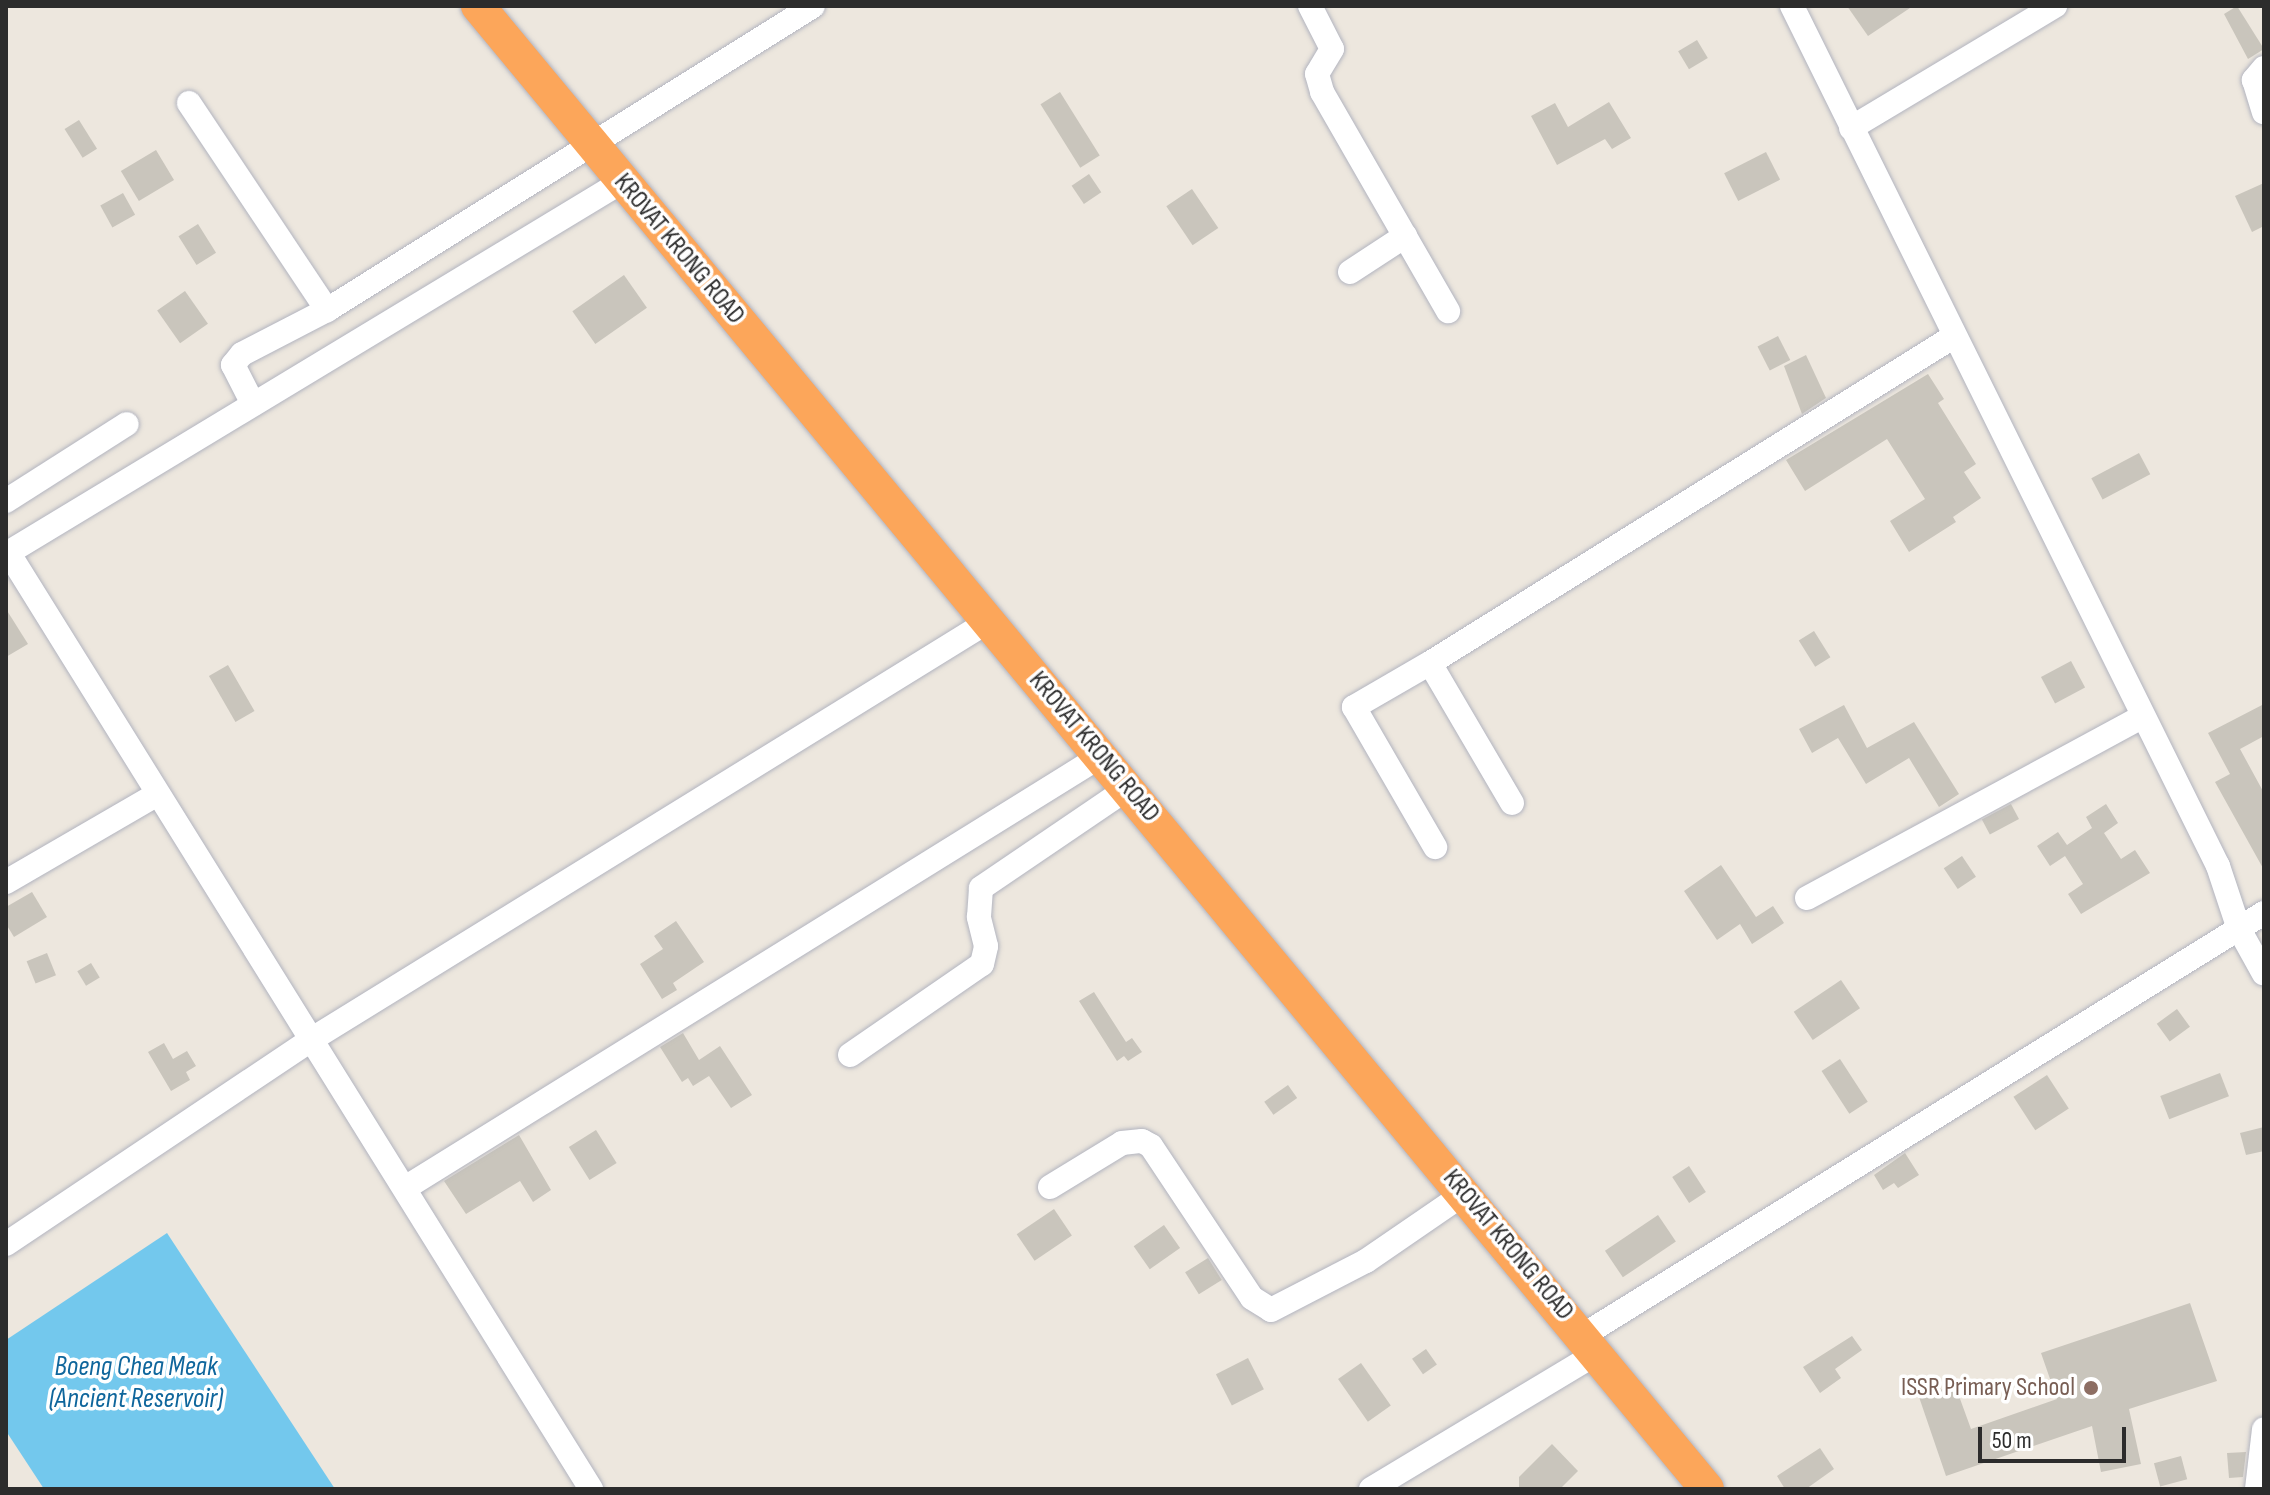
<!DOCTYPE html>
<html>
<head>
<meta charset="utf-8">
<style>
	body { margin:0 }
	#map { position:relative; width:2270px; height:1495px; overflow:hidden; background:#ede7de; font-family:"Sofia Sans Condensed",sans-serif }
	div>[style] { position:absolute }
	[style*='--x'] { left:calc(var(--x)*1px); top:calc(var(--y)*1px); width:calc(var(--w)*1px); rotate:calc(var(--a)*1deg) }
	.water>* { inset:0; background:#73c8ed }
	.building>* { inset:0; background:#c9c5bc; transform-origin:0 0 }
	.roads { filter:drop-shadow(0 0 2px #b2b4bf) drop-shadow(0 0 2px #b2b4bf) }
	.minor>* { height:24px; margin:-12px; padding:0 12px; transform-origin:12px; border-radius:12px; background:#fff }
	.highway>* { height:34px; margin:-17px; padding:0 17px; transform-origin:17px; border-radius:17px; background:#fca65a }
	.dots>* { width:22px; height:22px; translate:-50% -50%; box-sizing:border-box; border:4px solid #fff; border-radius:50% }
	span { translate:-50% -50%; white-space:nowrap; text-align:center; line-height:1.15; -webkit-text-stroke:7px #fff; paint-order:stroke }
	.street-label { font-size:26px; color:#2c2c2c }
	.education-label { font-size:26px; color:#785e54 }
	.right { translate:-100% -50%; text-align:right }
	.water-label { font-size:28px; color:#0f669c; font-style:italic }
	.frame { position:absolute; inset:0; border:8px solid #2c2c2c; pointer-events:none }
	.scale { position:absolute; left:1978px; top:1427px; width:148px; height:36px; box-sizing:border-box; border:4px solid #2c2c2c; border-top:0; padding-left:10px; font-size:24px; line-height:28px; white-space:nowrap; color:#2c2c2c; -webkit-text-stroke:6px #fff; paint-order:stroke }
</style>
</head>
<body>
<div id="map">
	<div class="water">
		<div style="clip-path:polygon(167px 1233px,335px 1489px,44px 1489px,6px 1431px,6px 1340px)"></div>
	</div>
	<div class="building">
		<div style="clip-path:polygon(1847px 6px,1913px 6px,1868px 36px)"></div>
		<div style="clip-path:polygon(2237px 6px,2264px 49px,2248px 59px,2224px 14px)"></div>
		<div style="left:1697px;top:40px;width:21px;height:22px;rotate:59deg"></div>
		<div style="left:1060px;top:92px;width:75px;height:23px;rotate:58deg"></div>
		<div style="clip-path:polygon(1609px 102px,1631px 138px,1612px 149px,1605px 139px,1557px 165px,1531px 116px,1555px 103px,1568px 127px)"></div>
		<div style="left:79px;top:120px;width:34px;height:17px;rotate:58deg"></div>
		<div style="left:156px;top:150px;width:35px;height:41px;rotate:59deg"></div>
		<div style="left:1766px;top:152px;width:31px;height:47px;rotate:63deg"></div>
		<div style="left:1089px;top:174px;width:22px;height:21px;rotate:56deg"></div>
		<div style="clip-path:polygon(2264px 183px,2264px 226px,2252px 232px,2235px 196px)"></div>
		<div style="left:1192px;top:189px;width:47px;height:31px;rotate:56deg"></div>
		<div style="left:123px;top:193px;width:25px;height:26px;rotate:61deg"></div>
		<div style="left:198px;top:224px;width:34px;height:23px;rotate:58deg"></div>
		<div style="left:624px;top:275px;width:40px;height:63px;rotate:55deg"></div>
		<div style="left:185px;top:291px;width:40px;height:34px;rotate:55deg"></div>
		<div style="left:1778px;top:336px;width:27px;height:23px;rotate:63deg"></div>
		<div style="clip-path:polygon(1806px 355px,1826px 398px,1802px 414px,1784px 366px)"></div>
		<div style="clip-path:polygon(1928px 374px,1944px 399px,1938px 403px,1976px 464px,1964px 472px,1981px 498px,1953px 517px,1956px 522px,1909px 552px,1890px 521px,1925px 499px,1887px 439px,1805px 491px,1786px 460px)"></div>
		<div style="left:2139px;top:453px;width:24px;height:54px;rotate:62deg"></div>
		<div style="clip-path:polygon(6px 609px,28px 644px,6px 657px)"></div>
		<div style="left:1814px;top:631px;width:31px;height:18px;rotate:58deg"></div>
		<div style="left:2071px;top:661px;width:30px;height:34px;rotate:62deg"></div>
		<div style="left:228px;top:665px;width:53px;height:22px;rotate:60deg"></div>
		<div style="clip-path:polygon(2264px 704px,2264px 736px,2240px 749px,2264px 793px,2264px 870px,2215px 782px,2230px 774px,2208px 733px)"></div>
		<div style="clip-path:polygon(1844px 705px,1867px 748px,1914px 722px,1959px 794px,1939px 807px,1909px 758px,1866px 784px,1838px 738px,1812px 753px,1799px 729px)"></div>
		<div style="left:2011px;top:804px;width:17px;height:33px;rotate:62deg"></div>
		<div style="clip-path:polygon(2106px 804px,2118px 823px,2104px 833px,2121px 859px,2135px 850px,2150px 873px,2081px 914px,2068px 894px,2083px 884px,2065px 856px,2050px 866px,2037px 846px,2058px 832px,2067px 845px,2092px 828px,2086px 817px)"></div>
		<div style="left:1962px;top:856px;width:25px;height:22px;rotate:56deg"></div>
		<div style="clip-path:polygon(1721px 865px,1756px 917px,1773px 906px,1784px 923px,1752px 944px,1740px 924px,1717px 940px,1684px 891px)"></div>
		<div style="clip-path:polygon(32px 892px,47px 917px,14px 937px,6px 924px,6px 907px)"></div>
		<div style="clip-path:polygon(676px 921px,704px 962px,673px 983px,677px 990px,662px 999px,640px 964px,663px 949px,654px 936px)"></div>
		<div style="left:47px;top:953px;width:24px;height:22px;rotate:68deg"></div>
		<div style="left:91px;top:963px;width:17px;height:16px;rotate:59deg"></div>
		<div style="left:1841px;top:980px;width:34px;height:57px;rotate:56deg"></div>
		<div style="clip-path:polygon(1094px 992px,1126px 1042px,1132px 1038px,1142px 1052px,1128px 1061px,1124px 1056px,1117px 1061px,1079px 1001px)"></div>
		<div style="left:2177px;top:1009px;width:22px;height:25px;rotate:54deg"></div>
		<div style="clip-path:polygon(683px 1033px,699px 1060px,720px 1046px,752px 1095px,731px 1108px,709px 1076px,693px 1086px,688px 1078px,682px 1082px,660px 1047px)"></div>
		<div style="clip-path:polygon(164px 1043px,173px 1059px,187px 1051px,196px 1066px,186px 1072px,190px 1080px,171px 1091px,148px 1052px)"></div>
		<div style="left:1840px;top:1059px;width:51px;height:22px;rotate:57deg"></div>
		<div style="left:2220px;top:1073px;width:25px;height:64px;rotate:69deg"></div>
		<div style="left:2047px;top:1075px;width:40px;height:40px;rotate:57deg"></div>
		<div style="left:1288px;top:1085px;width:16px;height:29px;rotate:55deg"></div>
		<div style="clip-path:polygon(2264px 1127px,2264px 1151px,2246px 1155px,2240px 1133px)"></div>
		<div style="left:596px;top:1130px;width:39px;height:32px;rotate:58deg"></div>
		<div style="clip-path:polygon(519px 1135px,551px 1190px,533px 1202px,520px 1181px,466px 1214px,444px 1181px)"></div>
		<div style="clip-path:polygon(1905px 1153px,1919px 1175px,1898px 1188px,1894px 1183px,1883px 1190px,1874px 1175px)"></div>
		<div style="left:1689px;top:1166px;width:31px;height:20px;rotate:57deg"></div>
		<div style="left:1054px;top:1209px;width:32px;height:45px;rotate:56deg"></div>
		<div style="left:1658px;top:1215px;width:32px;height:64px;rotate:56deg"></div>
		<div style="left:1164px;top:1225px;width:28px;height:37px;rotate:55deg"></div>
		<div style="left:1208px;top:1258px;width:26px;height:27px;rotate:58deg"></div>
		<div style="clip-path:polygon(2190px 1303px,2217px 1381px,2129px 1409px,2141px 1464px,2101px 1472px,2092px 1426px,1946px 1476px,1919px 1397px,1955px 1385px,1971px 1429px,2057px 1399px,2041px 1353px)"></div>
		<div style="clip-path:polygon(1852px 1336px,1862px 1350px,1835px 1369px,1841px 1378px,1820px 1393px,1803px 1367px)"></div>
		<div style="left:1426px;top:1349px;width:19px;height:17px;rotate:55deg"></div>
		<div style="left:1248px;top:1358px;width:35px;height:36px;rotate:63deg"></div>
		<div style="left:1361px;top:1363px;width:52px;height:28px;rotate:55deg"></div>
		<div style="clip-path:polygon(1552px 1444px,1578px 1471px,1560px 1489px,1519px 1489px,1519px 1477px)"></div>
		<div style="clip-path:polygon(1820px 1448px,1834px 1469px,1806px 1489px,1785px 1489px,1777px 1476px)"></div>
		<div style="clip-path:polygon(2246px 1452px,2243px 1477px,2229px 1478px,2227px 1453px)"></div>
		<div style="left:2181px;top:1456px;width:24px;height:28px;rotate:75deg"></div>
	</div>
	<div class="roads">
		<div class="minor">
			<div style="--x:1310;--y:6;--w:48;--a:62.9"></div>
			<div style="--x:1332;--y:49;--w:29;--a:121"></div>
			<div style="--x:1317;--y:74;--w:19;--a:74"></div>
			<div style="--x:1322;--y:92;--w:253;--a:60.1"></div>
			<div style="--x:1792;--y:6;--w:960;--a:63.65"></div>
			<div style="--x:2218;--y:866;--w:66;--a:71.6"></div>
			<div style="--x:2239;--y:929;--w:51;--a:60.9"></div>
			<div style="--x:2264;--y:68;--w:16;--a:130"></div>
			<div style="--x:2254;--y:80;--w:34;--a:73"></div>
			<div style="--x:189;--y:103;--w:249;--a:56.3"></div>
			<div style="--x:1851;--y:128;--w:238;--a:-30.9"></div>
			<div style="--x:1350;--y:272;--w:66;--a:-33.2"></div>
			<div style="--x:253;--y:404;--w:44;--a:-117.1"></div>
			<div style="--x:233;--y:365;--w:14;--a:-51"></div>
			<div style="--x:242;--y:354;--w:96;--a:-27.4"></div>
			<div style="--x:327;--y:310;--w:573;--a:-32.03"></div>
			<div style="--x:6;--y:501;--w:143;--a:-32.5"></div>
			<div style="--x:8;--y:552;--w:1104;--a:58.11"></div>
			<div style="--x:6;--y:554;--w:721;--a:-31.15"></div>
			<div style="--x:1430;--y:663;--w:88;--a:149.9"></div>
			<div style="--x:1354;--y:707;--w:162;--a:59.9"></div>
			<div style="--x:1512;--y:803;--w:162;--a:-120.4"></div>
			<div style="--x:1430;--y:663;--w:616;--a:-31.94"></div>
			<div style="--x:6;--y:882;--w:173;--a:-30.1"></div>
			<div style="--x:1807;--y:898;--w:382;--a:-28.4"></div>
			<div style="--x:850;--y:1055;--w:160;--a:-34.6"></div>
			<div style="--x:982;--y:964;--w:18;--a:-77"></div>
			<div style="--x:986;--y:946;--w:30;--a:-104"></div>
			<div style="--x:979;--y:917;--w:29;--a:-86"></div>
			<div style="--x:981;--y:888;--w:178;--a:-34.2"></div>
			<div style="--x:1050;--y:1187;--w:84;--a:-31.4"></div>
			<div style="--x:1122;--y:1143;--w:20;--a:-6"></div>
			<div style="--x:1142;--y:1141;--w:10;--a:29"></div>
			<div style="--x:1151;--y:1146;--w:182;--a:56.4"></div>
			<div style="--x:1252;--y:1298;--w:22;--a:32"></div>
			<div style="--x:1271;--y:1310;--w:107;--a:-27.3"></div>
			<div style="--x:1366;--y:1261;--w:120;--a:-34.5"></div>
			<div style="--x:405;--y:1188;--w:819;--a:-31.83"></div>
			<div style="--x:6;--y:1244;--w:365;--a:-33.8"></div>
			<div style="--x:309;--y:1041;--w:799;--a:-31.7"></div>
			<div style="--x:1582;--y:1336;--w:803;--a:-31.81"></div>
			<div style="--x:1371;--y:1489;--w:264;--a:-31"></div>
			<div style="--x:2257;--y:1489;--w:60;--a:-83.3"></div>
		</div>
		<div class="highway">
			<div style="--x:478;--y:6;--w:1926;--a:50.35"></div>
		</div>
	</div>
	<div class="dots">
		<div style="left:2091px;top:1388px;background:#8d6e63"></div>
	</div>
	<div class="street-label">
		<span style="left:679px;top:249px;rotate:50deg">KROVAT KRONG ROAD</span>
		<span style="left:1094px;top:747px;rotate:50deg">KROVAT KRONG ROAD</span>
		<span style="left:1508px;top:1245px;rotate:50deg">KROVAT KRONG ROAD</span>
	</div>
	<div class="education-label">
		<span class="right" style="left:2075px;top:1388px">ISSR Primary School</span>
	</div>
	<div class="water-label">
		<span style="left:136px;top:1383px">Boeng Chea Meak<br>(Ancient Reservoir)</span>
	</div>
	<div class="frame"></div>
	<div class="scale">50 m</div>
</div>
</body>
</html>
